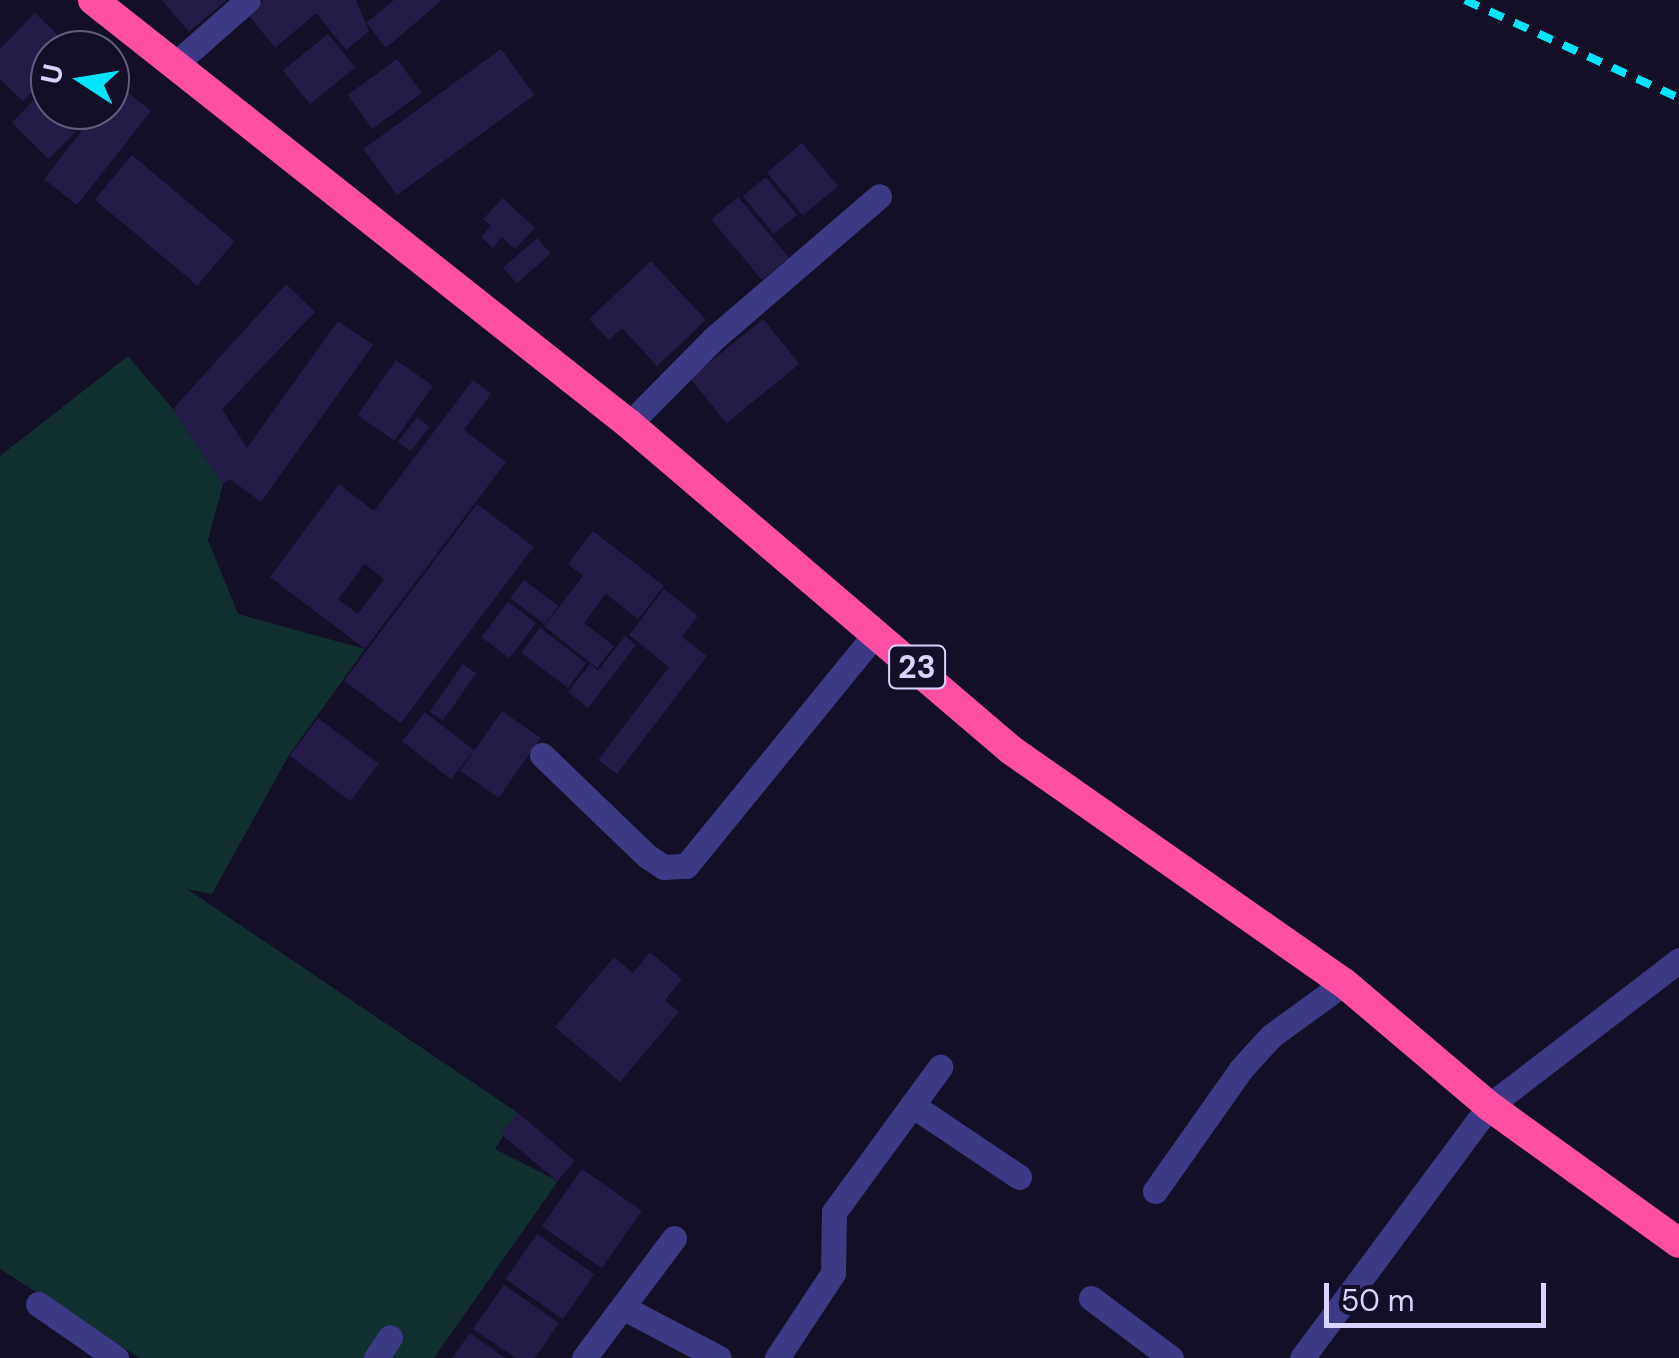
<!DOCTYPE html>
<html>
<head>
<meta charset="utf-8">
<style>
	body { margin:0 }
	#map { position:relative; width:1679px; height:1358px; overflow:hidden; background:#130f26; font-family:"DM Sans",sans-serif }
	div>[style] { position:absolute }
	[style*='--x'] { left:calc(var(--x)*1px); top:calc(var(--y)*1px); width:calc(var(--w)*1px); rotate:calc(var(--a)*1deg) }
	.green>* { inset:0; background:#12302f }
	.building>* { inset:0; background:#241b47; transform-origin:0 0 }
	.minor>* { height:25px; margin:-12.5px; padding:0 12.5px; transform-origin:12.5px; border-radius:12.5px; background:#3d3a85 }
	.highway>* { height:30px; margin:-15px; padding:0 15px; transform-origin:15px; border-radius:15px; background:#ff4fa3 }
	.rail>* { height:8px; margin-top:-4px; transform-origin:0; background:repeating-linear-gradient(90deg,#00e5ff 0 15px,transparent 0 27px) }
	span { translate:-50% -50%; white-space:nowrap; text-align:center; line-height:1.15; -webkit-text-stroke:10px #130f26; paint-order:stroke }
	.shield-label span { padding:2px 8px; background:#130f26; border:2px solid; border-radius:8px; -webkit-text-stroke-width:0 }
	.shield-label { font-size:32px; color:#d9d4ff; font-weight:700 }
	.north { position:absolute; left:30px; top:30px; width:100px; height:100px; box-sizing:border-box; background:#130f26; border:2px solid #625e7d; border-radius:50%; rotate:282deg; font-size:28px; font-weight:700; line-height:40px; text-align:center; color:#d9d4ff }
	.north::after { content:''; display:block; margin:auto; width:35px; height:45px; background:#00e5ff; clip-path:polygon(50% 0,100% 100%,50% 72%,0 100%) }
	.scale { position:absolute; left:1324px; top:1283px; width:222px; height:45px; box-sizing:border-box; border:5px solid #d9d4ff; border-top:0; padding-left:12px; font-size:30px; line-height:35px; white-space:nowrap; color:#d9d4ff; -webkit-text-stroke:8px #130f26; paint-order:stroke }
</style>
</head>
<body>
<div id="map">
	<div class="green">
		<div style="clip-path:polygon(128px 356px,173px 409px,223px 484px,208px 540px,238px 614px,365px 649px,289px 755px,212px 894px,187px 889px,518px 1113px,495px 1149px,558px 1181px,434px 1358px,140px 1358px,0 1269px,0 456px)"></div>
	</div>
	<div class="building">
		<div style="clip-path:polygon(162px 0,227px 0,189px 32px)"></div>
		<div style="clip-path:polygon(263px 0,356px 0,369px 31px,346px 50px,316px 13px,275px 48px,247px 13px)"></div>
		<div style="clip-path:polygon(394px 0,442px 0,386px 48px,366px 23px)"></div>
		<div style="clip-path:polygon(35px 13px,73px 50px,50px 50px,50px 73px,23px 101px,0 79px,0 49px)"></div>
		<div style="left:328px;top:34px;width:43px;height:58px;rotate:51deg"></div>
		<div style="left:501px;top:49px;width:57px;height:170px;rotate:54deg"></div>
		<div style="left:397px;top:59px;width:42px;height:61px;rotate:54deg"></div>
		<div style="clip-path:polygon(118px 85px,151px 111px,77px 205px,44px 179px,98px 110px,110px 110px)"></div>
		<div style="left:38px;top:96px;width:52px;height:37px;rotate:45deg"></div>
		<div style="left:802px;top:143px;width:56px;height:46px;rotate:50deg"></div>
		<div style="left:132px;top:155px;width:134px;height:58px;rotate:40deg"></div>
		<div style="left:766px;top:177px;width:49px;height:30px;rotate:51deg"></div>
		<div style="left:738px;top:197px;width:79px;height:35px;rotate:50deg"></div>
		<div style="clip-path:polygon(503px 198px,535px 228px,515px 249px,502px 237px,493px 248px,481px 237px,491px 226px,483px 219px)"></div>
		<div style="left:537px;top:238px;width:21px;height:45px;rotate:49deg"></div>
		<div style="clip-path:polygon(651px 261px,706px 320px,657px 366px,622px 328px,609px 340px,589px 319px)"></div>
		<div style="clip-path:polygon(286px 284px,315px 312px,222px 409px,247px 448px,338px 321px,373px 345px,261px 502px,230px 479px,223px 484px,173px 409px)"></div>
		<div style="left:763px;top:319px;width:58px;height:94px;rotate:51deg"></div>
		<div style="left:396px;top:360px;width:45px;height:67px;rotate:35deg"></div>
		<div style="clip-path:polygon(evenodd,473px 380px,491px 394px,464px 430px,506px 462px,365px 649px,270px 577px,339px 484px,374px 511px,473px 380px,365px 564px,384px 579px,358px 614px,338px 599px,365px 564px)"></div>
		<div style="left:417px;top:417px;width:16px;height:31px;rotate:38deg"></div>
		<div style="left:477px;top:504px;width:71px;height:221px;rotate:37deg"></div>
		<div style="clip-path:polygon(593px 531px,664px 586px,638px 619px,606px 594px,584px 623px,614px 646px,597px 668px,544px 626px,583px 576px,568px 564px)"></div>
		<div style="left:524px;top:580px;width:43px;height:23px;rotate:37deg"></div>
		<div style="clip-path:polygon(664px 589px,698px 616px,682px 637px,707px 656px,617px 774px,598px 760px,669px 667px,629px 635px)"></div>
		<div style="left:508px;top:602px;width:35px;height:44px;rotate:37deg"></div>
		<div style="left:540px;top:628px;width:58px;height:31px;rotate:37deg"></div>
		<div style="clip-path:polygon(625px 636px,636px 645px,588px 708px,568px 692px,590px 664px,598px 671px)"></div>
		<div style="left:463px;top:664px;width:16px;height:58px;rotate:35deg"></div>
		<div style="left:502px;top:711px;width:47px;height:73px;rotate:35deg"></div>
		<div style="left:425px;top:712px;width:62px;height:37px;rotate:38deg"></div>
		<div style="left:318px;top:718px;width:76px;height:47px;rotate:37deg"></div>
		<div style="clip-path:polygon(650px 952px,682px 979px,665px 1000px,679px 1012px,620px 1082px,555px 1027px,614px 957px,633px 973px)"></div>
		<div style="left:518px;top:1113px;width:74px;height:27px;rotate:40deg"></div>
		<div style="left:582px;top:1169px;width:73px;height:70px;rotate:35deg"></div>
		<div style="left:537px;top:1234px;width:70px;height:55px;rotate:35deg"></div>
		<div style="clip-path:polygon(504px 1285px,559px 1323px,535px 1358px,516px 1358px,473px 1329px)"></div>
		<div style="clip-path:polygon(470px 1333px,505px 1358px,452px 1358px)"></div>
	</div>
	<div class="minor">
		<div style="--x:174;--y:65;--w:98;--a:-41.3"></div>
		<div style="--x:629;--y:424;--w:120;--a:-45.3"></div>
		<div style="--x:713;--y:339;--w:219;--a:-40.7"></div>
		<div style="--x:542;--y:755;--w:146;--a:43.9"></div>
		<div style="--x:647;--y:856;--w:20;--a:33"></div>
		<div style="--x:664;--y:867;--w:22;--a:-3"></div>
		<div style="--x:686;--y:866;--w:302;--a:-50.8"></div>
		<div style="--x:912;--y:1105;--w:129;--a:33.9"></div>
		<div style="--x:1155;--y:1191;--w:149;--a:-54.8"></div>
		<div style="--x:1241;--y:1069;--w:45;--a:-47.7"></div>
		<div style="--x:1271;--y:1036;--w:90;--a:-36"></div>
		<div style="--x:1091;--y:1298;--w:100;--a:36.9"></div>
		<div style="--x:38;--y:1304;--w:95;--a:34.7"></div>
		<div style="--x:624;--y:1308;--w:107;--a:27.8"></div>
		<div style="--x:376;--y:1358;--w:25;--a:-56"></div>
		<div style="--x:584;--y:1358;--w:150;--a:-53.1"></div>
		<div style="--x:777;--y:1358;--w:102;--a:-56.6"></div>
		<div style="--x:833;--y:1273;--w:61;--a:-89.1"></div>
		<div style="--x:834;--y:1212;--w:180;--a:-53.8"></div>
		<div style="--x:1302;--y:1358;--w:314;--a:-53.4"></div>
		<div style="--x:1489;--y:1106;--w:240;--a:-37.5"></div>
	</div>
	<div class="highway">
		<div style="--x:93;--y:0;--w:683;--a:38.35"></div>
		<div style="--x:629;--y:424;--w:502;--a:40.48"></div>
		<div style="--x:1011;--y:750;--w:406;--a:35"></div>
		<div style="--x:1344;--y:983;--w:190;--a:40.3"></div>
		<div style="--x:1489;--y:1106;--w:234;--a:35.8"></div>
	</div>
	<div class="rail">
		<div style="--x:1465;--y:0;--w:235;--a:24.6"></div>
	</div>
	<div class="shield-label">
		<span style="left:917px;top:667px">23</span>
	</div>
	<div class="north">U</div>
	<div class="scale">50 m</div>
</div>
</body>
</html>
